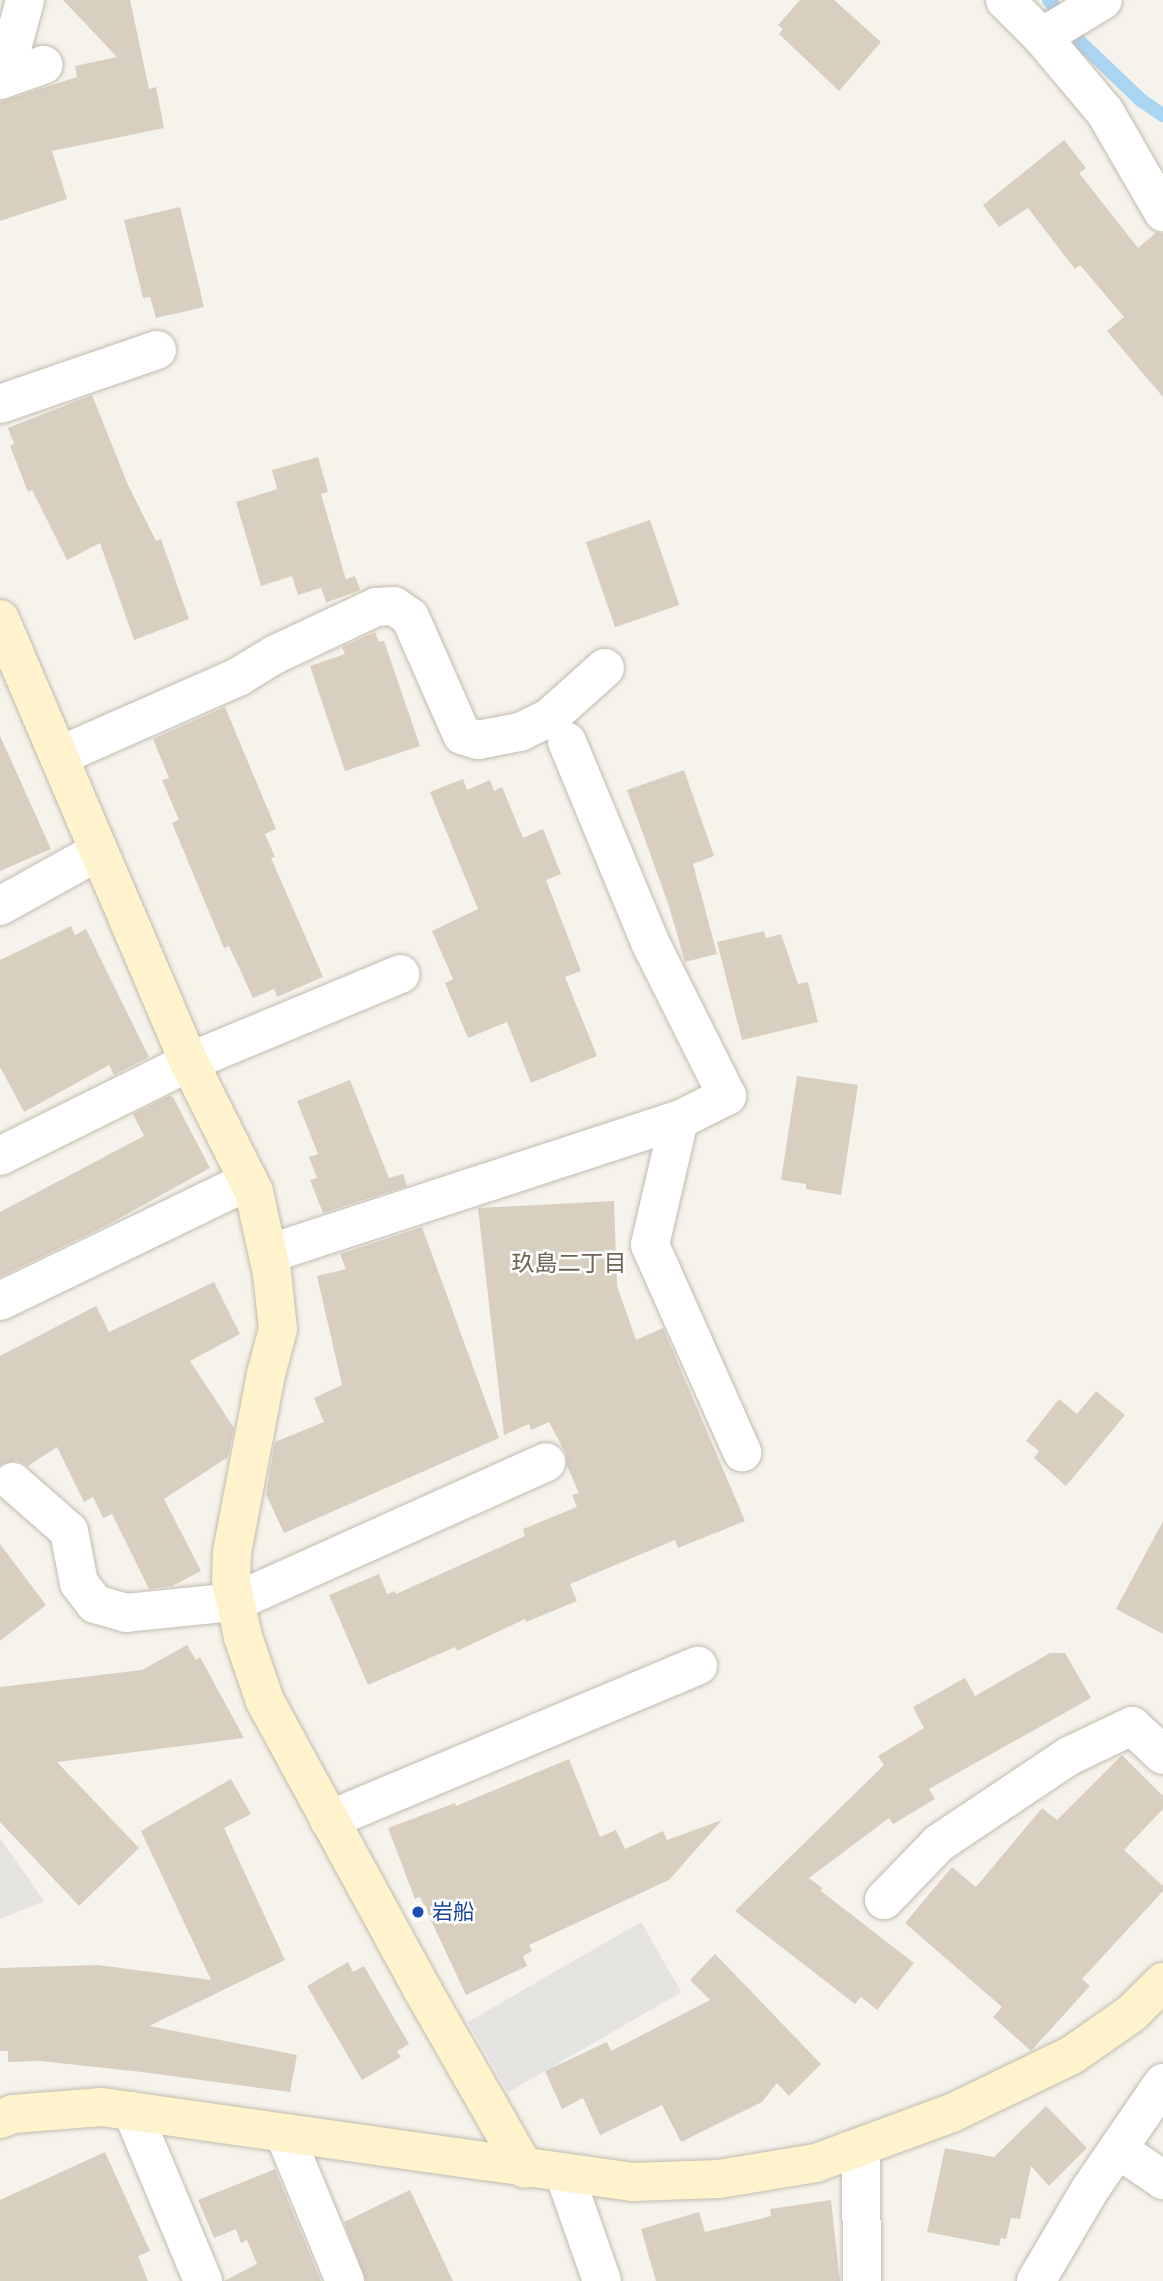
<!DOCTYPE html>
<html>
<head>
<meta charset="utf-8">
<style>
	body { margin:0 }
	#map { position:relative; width:1163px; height:2281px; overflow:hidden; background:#f6f3ec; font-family:Poppins,"Noto Sans JP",sans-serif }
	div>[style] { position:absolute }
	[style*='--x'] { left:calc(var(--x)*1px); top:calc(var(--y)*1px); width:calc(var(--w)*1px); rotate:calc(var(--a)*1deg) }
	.parking>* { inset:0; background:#e5e3e0; transform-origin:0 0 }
	.stream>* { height:14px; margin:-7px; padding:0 7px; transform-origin:7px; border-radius:7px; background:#a9d4f2 }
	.building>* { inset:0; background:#d8cfc1; transform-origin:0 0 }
	.roads { filter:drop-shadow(0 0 2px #c2bbae) drop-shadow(0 0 2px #c2bbae) }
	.street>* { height:38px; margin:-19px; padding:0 19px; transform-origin:19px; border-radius:19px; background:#fff }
	.secondary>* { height:38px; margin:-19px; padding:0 19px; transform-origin:19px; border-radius:19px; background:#fff3cd }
	.dots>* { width:19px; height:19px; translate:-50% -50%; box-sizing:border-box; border:4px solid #fff; border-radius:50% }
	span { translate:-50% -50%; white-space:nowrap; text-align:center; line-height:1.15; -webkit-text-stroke:5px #fff; paint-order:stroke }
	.transit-label { font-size:21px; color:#164399 }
	.left { translate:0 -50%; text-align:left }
	.neighbourhood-label { font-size:23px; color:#6e6250 }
</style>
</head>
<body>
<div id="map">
	<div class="parking">
		<div style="clip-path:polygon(0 1838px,44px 1901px,0 1919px)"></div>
		<div style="left:641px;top:1922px;width:81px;height:200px;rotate:60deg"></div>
	</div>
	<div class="stream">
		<div style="--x:1049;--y:0;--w:52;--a:53.6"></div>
		<div style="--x:1080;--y:42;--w:86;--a:43.6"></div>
		<div style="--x:1142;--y:101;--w:25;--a:34"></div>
	</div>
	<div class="building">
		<div style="clip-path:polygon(63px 0,130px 0,149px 89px,156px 87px,164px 128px,52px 151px,67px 199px,0 221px,0 102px,77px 77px,75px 66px,117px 57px)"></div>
		<div style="clip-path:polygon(800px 0,834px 0,881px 42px,839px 91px,779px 34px,783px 29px,778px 25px)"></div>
		<div style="clip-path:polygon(1064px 140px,1086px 168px,1079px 173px,1138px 248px,1157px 232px,1163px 234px,1163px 397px,1107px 331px,1124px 317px,1080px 265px,1075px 269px,1028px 208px,999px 227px,983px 205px)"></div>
		<div style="clip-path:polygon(180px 207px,204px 307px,156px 318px,150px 297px,143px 298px,124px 220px)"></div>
		<div style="clip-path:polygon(92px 395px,128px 485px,156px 541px,161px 539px,189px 619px,134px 640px,100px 543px,67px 560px,32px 490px,28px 492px,10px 446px,14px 444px,8px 428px)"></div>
		<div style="clip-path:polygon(318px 457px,328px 492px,321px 494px,346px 580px,298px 595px,292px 576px,261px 586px,236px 502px,277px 489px,272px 470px)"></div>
		<div style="left:650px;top:520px;width:90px;height:68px;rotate:71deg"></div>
		<div style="left:355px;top:576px;width:15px;height:36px;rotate:70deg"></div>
		<div style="clip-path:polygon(375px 632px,379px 642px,384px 641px,420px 746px,345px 771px,310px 666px,345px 654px,342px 647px)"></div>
		<div style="clip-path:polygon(225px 707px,276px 829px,265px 834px,275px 857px,271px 858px,323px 977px,277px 997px,274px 989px,253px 998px,229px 946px,224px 948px,172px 823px,179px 820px,162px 780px,169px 778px,153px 739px)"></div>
		<div style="clip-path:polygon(0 736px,51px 849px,0 871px)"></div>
		<div style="clip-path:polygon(684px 770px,714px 856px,693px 864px,717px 954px,685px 962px,668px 903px,627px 790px)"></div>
		<div style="clip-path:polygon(463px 779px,467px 790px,490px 780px,494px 791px,502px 787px,523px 838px,543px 829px,561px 874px,546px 880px,581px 971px,565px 977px,597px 1056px,531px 1083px,507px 1022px,468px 1038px,445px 983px,453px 979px,432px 931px,478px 909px,430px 792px)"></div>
		<div style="clip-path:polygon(71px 926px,75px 935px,86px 929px,149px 1057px,114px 1075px,109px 1065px,24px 1112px,0 1067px,0 960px)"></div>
		<div style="clip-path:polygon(764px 931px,766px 938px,781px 934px,798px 984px,808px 982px,818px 1022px,742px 1040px,717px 942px)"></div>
		<div style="clip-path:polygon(797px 1076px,858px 1085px,841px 1195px,806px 1189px,806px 1184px,781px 1180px)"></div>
		<div style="clip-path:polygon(350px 1080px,389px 1178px,403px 1174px,407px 1186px,323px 1213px,310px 1180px,317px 1178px,309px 1157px,318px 1154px,297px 1101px)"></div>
		<div style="clip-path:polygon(169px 1096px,173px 1097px,210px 1168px,107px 1225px,0 1277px,0 1212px,144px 1136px,133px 1114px)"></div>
		<div style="clip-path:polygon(614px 1201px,617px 1286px,636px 1340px,663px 1328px,745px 1521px,678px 1548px,675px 1540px,570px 1584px,577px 1601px,526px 1622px,525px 1619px,457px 1651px,455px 1647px,368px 1685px,329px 1595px,379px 1574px,387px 1594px,395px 1591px,396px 1594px,525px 1536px,523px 1529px,577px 1507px,572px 1495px,579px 1493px,567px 1466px,566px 1454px,549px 1422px,531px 1430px,529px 1424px,504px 1435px,478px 1208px)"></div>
		<div style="clip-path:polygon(422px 1227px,499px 1438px,284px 1533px,266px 1494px,275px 1442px,324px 1422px,314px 1398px,342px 1385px,317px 1276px,346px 1269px,340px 1254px)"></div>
		<div style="clip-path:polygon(214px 1282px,240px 1334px,190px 1361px,234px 1428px,228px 1457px,164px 1499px,201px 1571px,172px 1586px,149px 1589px,112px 1514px,103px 1518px,93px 1497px,84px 1502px,57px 1447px,28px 1466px,17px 1460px,0 1465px,0 1356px,96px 1306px,109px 1332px)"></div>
		<div style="clip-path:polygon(1096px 1391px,1125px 1415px,1066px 1486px,1034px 1458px,1039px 1451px,1026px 1441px,1059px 1399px,1077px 1414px)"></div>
		<div style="clip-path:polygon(1163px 1521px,1163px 1634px,1116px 1609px)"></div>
		<div style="clip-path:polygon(0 1544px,46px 1605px,0 1641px)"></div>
		<div style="clip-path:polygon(187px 1645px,196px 1660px,200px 1657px,244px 1738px,57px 1762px,139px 1848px,79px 1906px,0 1822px,0 1687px,142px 1670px)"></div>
		<div style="clip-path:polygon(1050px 1653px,1065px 1653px,1091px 1698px,929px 1789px,935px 1799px,893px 1824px,889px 1818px,809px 1878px,822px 1888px,821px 1891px,914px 1963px,877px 2010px,861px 1997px,855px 2004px,735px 1911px,884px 1765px,878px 1756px,924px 1728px,913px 1707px,965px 1678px,975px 1696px)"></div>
		<div style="clip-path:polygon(1122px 1755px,1163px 1796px,1163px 1809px,1124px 1850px,1163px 1886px,1163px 1891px,1082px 1979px,1090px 1986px,1031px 2051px,993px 2017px,1002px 2007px,905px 1923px,952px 1867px,976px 1887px,1042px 1808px,1057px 1820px)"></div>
		<div style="clip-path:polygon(569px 1759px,600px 1837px,616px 1830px,625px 1849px,663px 1831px,667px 1840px,722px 1820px,669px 1880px,529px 1945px,532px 1951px,523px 1956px,527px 1966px,466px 1995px,420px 1897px,415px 1899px,388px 1828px,455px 1803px,456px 1806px)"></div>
		<div style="clip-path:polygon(231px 1779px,251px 1814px,224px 1828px,285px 1960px,149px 2026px,297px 2055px,290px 2092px,142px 2072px,40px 2061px,8px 2062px,8px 2051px,0 2051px,0 1968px,98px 1965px,211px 1980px,141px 1831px)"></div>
		<div style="clip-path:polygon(715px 1954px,821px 2064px,789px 2096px,777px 2083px,762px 2102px,681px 2142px,662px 2105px,600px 2135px,583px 2098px,562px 2109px,545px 2071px,607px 2042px,611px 2051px,710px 2000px,690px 1980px)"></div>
		<div style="clip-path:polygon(348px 1962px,353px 1972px,364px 1966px,409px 2044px,397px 2051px,401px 2057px,362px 2080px,307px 1986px)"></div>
		<div style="clip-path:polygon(1046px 2106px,1087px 2148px,1049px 2186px,1031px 2166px,1020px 2219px,1011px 2218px,1006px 2239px,1001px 2238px,999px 2246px,927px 2232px,945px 2148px,994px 2157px)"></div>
		<div style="clip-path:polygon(105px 2152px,150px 2251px,138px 2256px,148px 2281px,0 2281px,0 2200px)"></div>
		<div style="clip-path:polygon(275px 2169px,321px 2281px,224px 2281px,257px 2264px,247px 2240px,241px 2243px,236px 2229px,214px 2238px,198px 2200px)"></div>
		<div style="clip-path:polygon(410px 2190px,453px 2281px,366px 2281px,344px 2222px)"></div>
		<div style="clip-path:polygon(831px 2200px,840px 2281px,656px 2281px,641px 2229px,699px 2212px,705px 2232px,771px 2216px,770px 2209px)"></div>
	</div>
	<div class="roads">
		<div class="street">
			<div style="--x:1005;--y:0;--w:52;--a:45"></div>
			<div style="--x:1042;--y:37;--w:98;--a:50"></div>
			<div style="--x:1105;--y:112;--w:116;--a:59.9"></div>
			<div style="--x:1042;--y:37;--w:71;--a:-31.2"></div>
			<div style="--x:4;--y:78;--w:81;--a:-74.9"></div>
			<div style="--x:0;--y:80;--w:46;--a:-19.2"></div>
			<div style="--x:0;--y:404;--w:166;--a:-19"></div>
			<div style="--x:59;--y:756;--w:196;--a:-23.8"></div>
			<div style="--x:238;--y:677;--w:42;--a:-31.4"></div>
			<div style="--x:274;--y:655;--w:113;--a:-25.2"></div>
			<div style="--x:376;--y:607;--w:18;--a:-3"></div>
			<div style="--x:394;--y:606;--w:19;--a:35"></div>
			<div style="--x:410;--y:617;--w:129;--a:66.2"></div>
			<div style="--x:462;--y:735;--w:17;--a:17"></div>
			<div style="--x:478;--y:740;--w:43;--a:-10.8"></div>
			<div style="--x:520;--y:732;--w:32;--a:-26"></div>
			<div style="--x:549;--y:718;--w:75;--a:-41.8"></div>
			<div style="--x:0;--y:906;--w:111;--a:-29.1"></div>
			<div style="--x:679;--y:1120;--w:128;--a:103.1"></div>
			<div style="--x:650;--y:1245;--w:227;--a:66"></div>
			<div style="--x:0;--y:1156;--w:211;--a:-26.4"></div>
			<div style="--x:189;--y:1062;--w:229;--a:-22.6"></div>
			<div style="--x:268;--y:1254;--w:432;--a:-18.1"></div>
			<div style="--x:679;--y:1120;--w:54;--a:-26.6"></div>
			<div style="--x:727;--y:1096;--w:172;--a:-116.6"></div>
			<div style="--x:650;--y:942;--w:217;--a:-112.5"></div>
			<div style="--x:0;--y:1301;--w:276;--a:-25.8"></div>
			<div style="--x:13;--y:1482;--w:74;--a:41.2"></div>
			<div style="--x:69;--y:1531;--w:53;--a:79.1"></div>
			<div style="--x:79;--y:1583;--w:26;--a:53"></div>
			<div style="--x:95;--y:1604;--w:32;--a:16"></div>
			<div style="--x:126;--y:1613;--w:110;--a:-5.8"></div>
			<div style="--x:235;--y:1602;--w:341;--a:-24.2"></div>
			<div style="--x:329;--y:1820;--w:400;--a:-22.7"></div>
			<div style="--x:884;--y:1900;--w:79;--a:-46"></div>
			<div style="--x:939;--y:1843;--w:156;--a:-33.8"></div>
			<div style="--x:1069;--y:1756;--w:70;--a:-25.5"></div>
			<div style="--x:1132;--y:1726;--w:42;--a:43.1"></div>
			<div style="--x:132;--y:2111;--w:184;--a:67.3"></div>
			<div style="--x:284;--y:2133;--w:160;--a:67.6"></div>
			<div style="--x:861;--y:2147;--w:134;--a:89.6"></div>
			<div style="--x:1118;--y:2149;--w:55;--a:34.6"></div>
			<div style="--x:564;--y:2173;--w:114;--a:70.6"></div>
			<div style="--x:1036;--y:2281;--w:104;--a:-59.5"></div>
			<div style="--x:1089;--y:2191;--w:131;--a:-55.6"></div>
		</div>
		<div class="secondary">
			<div style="--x:0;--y:619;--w:482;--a:66.9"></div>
			<div style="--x:189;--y:1062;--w:145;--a:63.4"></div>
			<div style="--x:254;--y:1192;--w:83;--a:77.5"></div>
			<div style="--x:272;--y:1273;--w:56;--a:83.9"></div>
			<div style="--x:278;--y:1329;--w:47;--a:104.9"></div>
			<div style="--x:266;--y:1374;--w:182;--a:100.8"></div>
			<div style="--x:232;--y:1553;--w:28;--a:92"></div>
			<div style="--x:231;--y:1581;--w:57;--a:77.9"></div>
			<div style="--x:243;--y:1637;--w:68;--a:71"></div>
			<div style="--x:265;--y:1701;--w:328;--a:61.4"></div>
			<div style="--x:422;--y:1989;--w:207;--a:60.2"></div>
			<div style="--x:0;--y:2119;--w:14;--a:-21"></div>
			<div style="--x:13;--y:2114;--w:89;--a:-4.5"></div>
			<div style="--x:102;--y:2107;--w:535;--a:8.05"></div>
			<div style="--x:632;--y:2182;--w:87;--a:-2"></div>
			<div style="--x:719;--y:2179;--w:98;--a:-9.4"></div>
			<div style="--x:816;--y:2163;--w:145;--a:-20.2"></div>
			<div style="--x:952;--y:2113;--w:133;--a:-25.8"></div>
			<div style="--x:1072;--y:2055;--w:73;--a:-35"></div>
			<div style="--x:1132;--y:2013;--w:44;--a:-45"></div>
		</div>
	</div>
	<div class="dots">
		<div style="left:418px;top:1912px;background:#1a4fb4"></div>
	</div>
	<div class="transit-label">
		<span class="left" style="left:432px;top:1912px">岩船</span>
	</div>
	<div class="neighbourhood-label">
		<span style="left:569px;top:1263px">玖島二丁目</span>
	</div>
</div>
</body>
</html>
